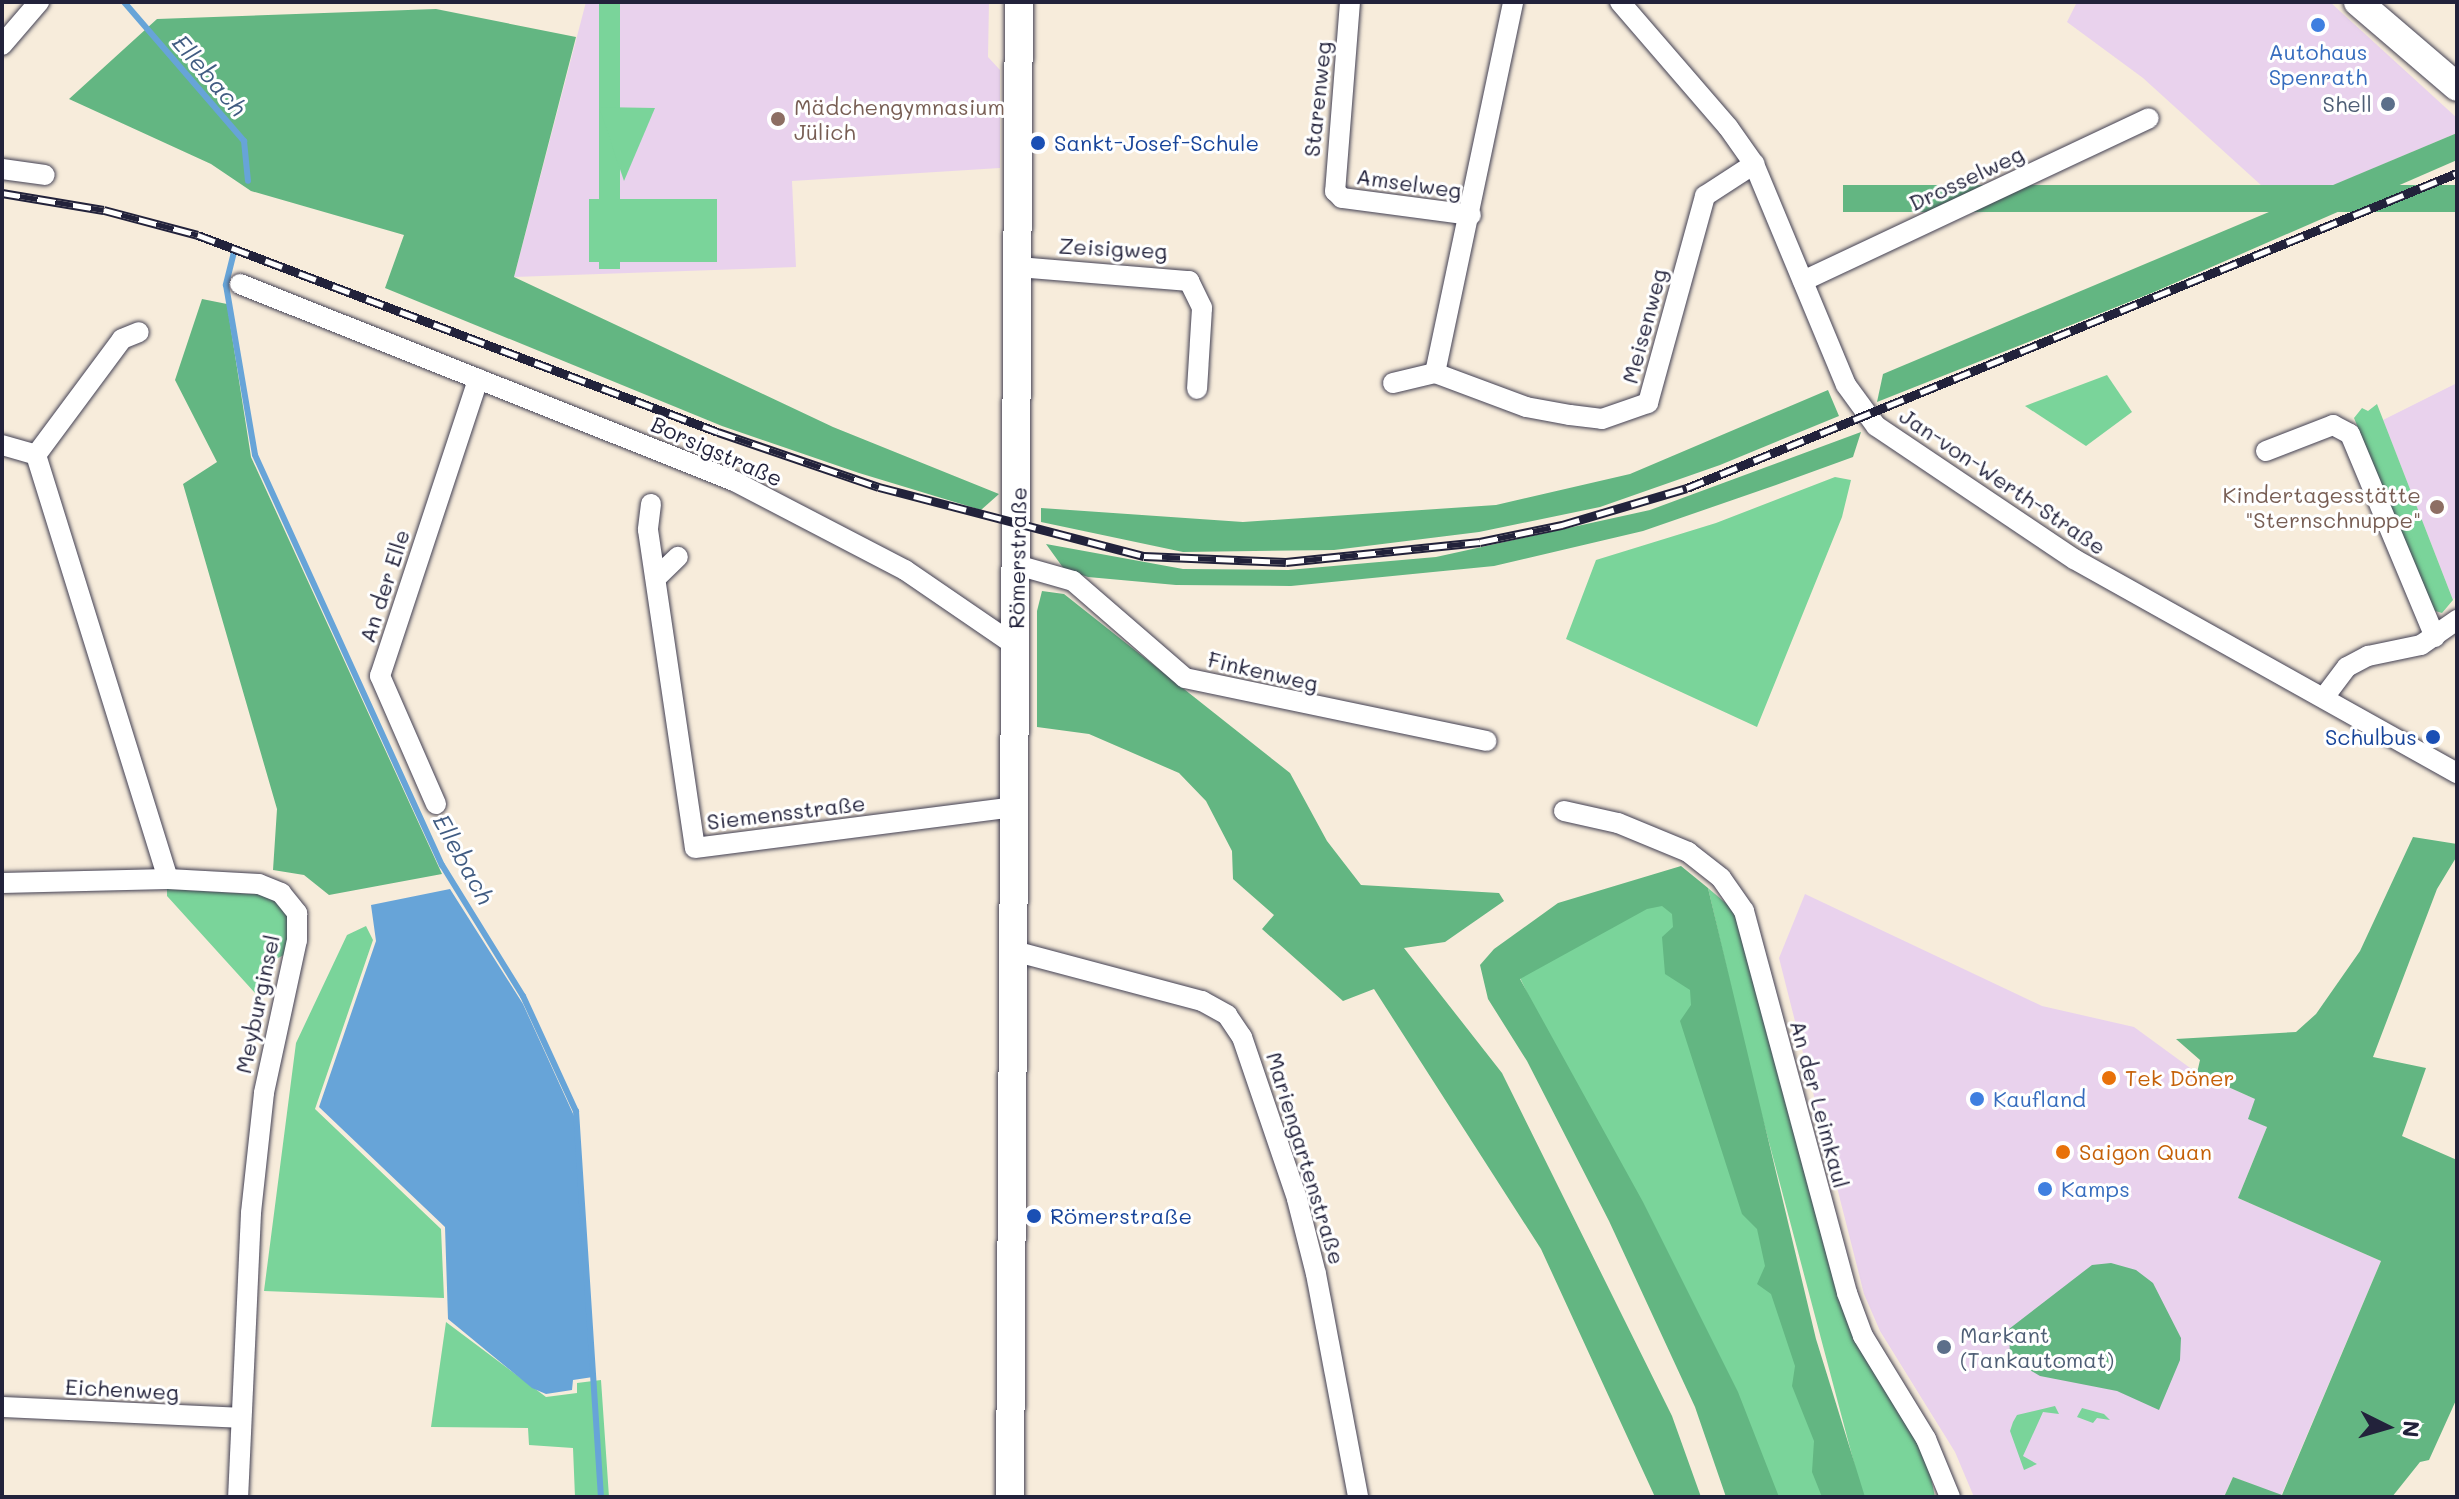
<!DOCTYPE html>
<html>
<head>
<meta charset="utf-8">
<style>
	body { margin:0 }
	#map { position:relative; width:2459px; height:1499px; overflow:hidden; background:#f7ecdb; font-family:Mali,sans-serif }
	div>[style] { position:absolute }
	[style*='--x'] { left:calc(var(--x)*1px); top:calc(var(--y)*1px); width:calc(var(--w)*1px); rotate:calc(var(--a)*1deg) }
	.built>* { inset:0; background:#e9d2ed }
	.green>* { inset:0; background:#7ad49a; transform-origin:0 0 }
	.forest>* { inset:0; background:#63b682; transform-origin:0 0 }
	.water>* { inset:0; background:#67a4d8 }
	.stream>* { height:6px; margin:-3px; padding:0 3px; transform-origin:3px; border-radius:3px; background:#67a4d8 }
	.roads { filter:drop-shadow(0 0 2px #424053) drop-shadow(0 0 2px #424053) }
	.minor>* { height:20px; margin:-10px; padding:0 10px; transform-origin:10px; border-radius:10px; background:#fff }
	.secondary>* { height:28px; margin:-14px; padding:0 14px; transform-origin:14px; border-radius:14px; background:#fff }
	.rail>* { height:9px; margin-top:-4.5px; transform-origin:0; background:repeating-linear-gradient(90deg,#fff 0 18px,#22223b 0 36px); box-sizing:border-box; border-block:2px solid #22223b }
	.dots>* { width:22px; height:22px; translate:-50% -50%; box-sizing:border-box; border:4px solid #fff; border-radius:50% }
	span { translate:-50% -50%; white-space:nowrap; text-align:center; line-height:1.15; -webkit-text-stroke:6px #fff; paint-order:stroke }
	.shop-label { font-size:22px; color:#366cbe }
	.left { translate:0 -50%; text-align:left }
	.street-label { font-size:22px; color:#22223b }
	.service-label { font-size:22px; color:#4e5e75 }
	.right { translate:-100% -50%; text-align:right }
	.education-label { font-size:22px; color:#785e54 }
	.transit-label { font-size:22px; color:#164399 }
	.food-label { font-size:22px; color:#c56008 }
	.water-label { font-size:24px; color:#415c82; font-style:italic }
	.frame { position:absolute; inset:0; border:4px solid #22223b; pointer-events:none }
	.north { position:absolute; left:2347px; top:1387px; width:80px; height:80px; -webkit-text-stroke:6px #fff; paint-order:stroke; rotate:95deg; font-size:22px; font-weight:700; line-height:32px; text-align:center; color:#22223b }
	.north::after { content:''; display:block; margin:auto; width:28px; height:36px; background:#22223b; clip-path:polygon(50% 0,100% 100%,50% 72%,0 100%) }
</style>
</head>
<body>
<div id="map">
	<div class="built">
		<div style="clip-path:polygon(586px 2px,989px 2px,988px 57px,1000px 70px,1000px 168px,792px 181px,796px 267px,514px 277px)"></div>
		<div style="clip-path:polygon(2077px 2px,2330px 2px,2457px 118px,2457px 133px,2284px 206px,2143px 78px,2067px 22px)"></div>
		<div style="clip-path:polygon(2457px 383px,2457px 595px,2453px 600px,2383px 420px)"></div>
		<div style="clip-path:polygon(1805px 894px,2042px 1006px,2134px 1027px,2197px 1073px,2255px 1099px,2267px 1127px,2238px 1198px,2381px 1261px,2281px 1496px,2233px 1477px,2224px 1497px,1974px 1497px,1955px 1452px,1880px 1331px,1864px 1294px,1779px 958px)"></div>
	</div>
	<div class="green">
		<div style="left:599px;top:2px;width:21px;height:267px"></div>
		<div style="clip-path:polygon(599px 107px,655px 108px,624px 181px)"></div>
		<div style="left:589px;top:199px;width:128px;height:63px"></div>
		<div style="clip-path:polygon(2107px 375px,2132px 412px,2086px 446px,2025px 406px)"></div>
		<div style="clip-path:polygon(2377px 404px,2453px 600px,2442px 613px,2432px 610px,2354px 418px,2362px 408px,2368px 411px)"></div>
		<div style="clip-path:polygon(1835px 477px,1851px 480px,1842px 517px,1757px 727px,1566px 639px,1596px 560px,1716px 523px)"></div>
		<div style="clip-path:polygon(1672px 888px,1846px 1497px,1768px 1497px,1520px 978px)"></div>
		<div style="clip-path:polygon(1708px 888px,1735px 911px,1848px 1323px,1927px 1458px,1935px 1497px,1863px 1497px,1753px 1082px)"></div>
		<div style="clip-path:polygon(167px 889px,270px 895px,292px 914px,290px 952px,276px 959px,255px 993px,167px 896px)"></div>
		<div style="clip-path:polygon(366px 926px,373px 940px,315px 1109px,441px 1229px,444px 1298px,264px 1291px,296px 1043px,347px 935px)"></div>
		<div style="clip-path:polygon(446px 1322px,546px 1397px,577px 1393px,577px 1383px,601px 1380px,609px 1497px,575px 1497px,573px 1448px,529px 1445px,528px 1428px,431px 1427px)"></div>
		<div style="clip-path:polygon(2055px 1406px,2059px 1414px,2043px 1412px,2023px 1456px,2037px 1464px,2024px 1470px,2010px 1431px,2013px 1422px,2017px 1415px)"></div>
		<div style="clip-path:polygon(2082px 1408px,2104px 1414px,2110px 1420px,2097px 1418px,2093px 1423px,2077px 1417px)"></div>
	</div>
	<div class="forest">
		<div style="clip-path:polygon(436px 9px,576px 37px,514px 277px,833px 427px,999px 494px,981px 510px,859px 473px,722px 426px,385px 288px,404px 235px,251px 191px,211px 164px,69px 99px,157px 19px)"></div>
		<div style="clip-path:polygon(2457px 133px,2457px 160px,2154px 292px,1877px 402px,1883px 374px)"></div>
		<div style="left:2457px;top:185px;width:27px;height:614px;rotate:90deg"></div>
		<div style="clip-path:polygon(202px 299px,227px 304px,251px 457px,442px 874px,329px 895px,304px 875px,273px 870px,277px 809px,183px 484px,217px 462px,175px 380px)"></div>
		<div style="clip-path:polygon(1828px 390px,1839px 416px,1720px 465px,1600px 507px,1479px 532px,1334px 550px,1183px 552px,1041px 522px,1041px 508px,1243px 522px,1496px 505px,1630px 474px)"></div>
		<div style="clip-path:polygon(1861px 432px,1853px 457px,1776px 485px,1643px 531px,1494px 566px,1291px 586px,1176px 585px,1088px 577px,1064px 569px,1046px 544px,1183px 569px,1288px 570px,1436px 557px,1650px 510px)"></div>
		<div style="clip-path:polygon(1042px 591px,1064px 594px,1290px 773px,1327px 841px,1361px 885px,1499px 893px,1504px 901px,1445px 942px,1404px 948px,1502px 1073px,1672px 1416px,1701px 1497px,1655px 1497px,1541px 1249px,1374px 989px,1343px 1001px,1262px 929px,1274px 915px,1233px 879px,1232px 851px,1206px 801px,1179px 773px,1089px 734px,1037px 727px,1037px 611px)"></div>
		<div style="clip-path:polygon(2413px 837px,2457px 844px,2457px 856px,2437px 889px,2373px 1057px,2426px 1068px,2402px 1136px,2457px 1160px,2457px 1398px,2429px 1460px,2420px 1462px,2392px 1497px,2224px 1497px,2233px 1477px,2282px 1495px,2381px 1261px,2238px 1198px,2267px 1127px,2248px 1119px,2255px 1099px,2197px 1073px,2200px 1060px,2176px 1039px,2296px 1032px,2316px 1014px,2360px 951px)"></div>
		<div style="clip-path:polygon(1681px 866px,1708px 888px,1816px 1339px,1865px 1497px,1822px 1497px,1812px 1472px,1814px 1441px,1792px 1386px,1795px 1366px,1771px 1294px,1757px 1284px,1765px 1266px,1757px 1229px,1742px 1214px,1680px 1021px,1691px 1005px,1690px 990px,1665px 974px,1662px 937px,1673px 927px,1672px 914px,1662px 906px,1647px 909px,1520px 979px,1643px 1202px,1738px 1392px,1779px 1497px,1726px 1497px,1695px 1407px,1609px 1221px,1527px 1061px,1488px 999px,1480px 965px,1494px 949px,1558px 903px)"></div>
		<div style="clip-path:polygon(2111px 1263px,2136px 1270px,2153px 1283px,2181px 1338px,2180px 1360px,2159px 1410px,2117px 1391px,2040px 1376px,2010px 1358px,2009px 1329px,2092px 1265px)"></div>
	</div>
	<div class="water">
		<div style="clip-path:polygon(450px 889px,523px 1004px,575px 1118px,593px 1377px,573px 1380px,572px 1390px,546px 1394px,532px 1388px,448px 1319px,445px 1227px,319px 1107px,376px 941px,371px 905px)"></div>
	</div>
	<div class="stream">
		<div style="--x:124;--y:2;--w:184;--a:49.2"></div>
		<div style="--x:244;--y:141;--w:40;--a:84.3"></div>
		<div style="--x:234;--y:252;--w:34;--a:104"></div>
		<div style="--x:226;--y:285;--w:172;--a:80.3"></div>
		<div style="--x:255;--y:455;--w:451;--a:65.5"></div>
		<div style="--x:442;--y:865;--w:154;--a:58.3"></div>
		<div style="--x:523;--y:996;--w:127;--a:65.3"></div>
		<div style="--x:576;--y:1111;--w:387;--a:86.3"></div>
	</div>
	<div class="roads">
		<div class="minor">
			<div style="--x:1350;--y:2;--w:190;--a:94.5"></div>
			<div style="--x:1335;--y:191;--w:10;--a:45"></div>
			<div style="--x:1342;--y:198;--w:130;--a:7.5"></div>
			<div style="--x:1620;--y:2;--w:165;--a:49.2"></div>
			<div style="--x:1728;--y:127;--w:45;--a:54.9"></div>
			<div style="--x:1754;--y:164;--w:239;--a:67.4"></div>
			<div style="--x:1846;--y:385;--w:51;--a:53.8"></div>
			<div style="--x:1876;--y:426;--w:239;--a:33.9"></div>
			<div style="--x:2074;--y:559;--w:439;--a:29.2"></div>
			<div style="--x:2;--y:45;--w:57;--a:-49.3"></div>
			<div style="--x:2;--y:169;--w:43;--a:7.9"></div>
			<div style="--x:1018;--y:267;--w:172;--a:4.7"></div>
			<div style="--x:1189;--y:281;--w:30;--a:64"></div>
			<div style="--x:1202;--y:308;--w:81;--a:93.5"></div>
			<div style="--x:1803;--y:281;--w:382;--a:-25.2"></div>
			<div style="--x:240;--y:284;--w:532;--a:21.74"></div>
			<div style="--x:734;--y:481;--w:193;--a:27.5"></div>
			<div style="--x:905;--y:570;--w:135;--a:34.4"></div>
			<div style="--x:1435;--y:373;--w:97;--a:20.5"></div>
			<div style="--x:1526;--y:407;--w:45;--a:10.3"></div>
			<div style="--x:1570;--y:415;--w:32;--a:7"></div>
			<div style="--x:1602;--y:419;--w:49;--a:-19.2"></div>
			<div style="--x:1648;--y:403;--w:215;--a:-74.6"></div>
			<div style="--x:1705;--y:196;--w:59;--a:-33.1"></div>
			<div style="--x:1393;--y:383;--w:43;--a:-13.4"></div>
			<div style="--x:1435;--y:373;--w:379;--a:-78.1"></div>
			<div style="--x:2;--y:445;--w:35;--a:16"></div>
			<div style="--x:2266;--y:451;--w:72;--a:-21.2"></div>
			<div style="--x:2333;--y:425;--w:19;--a:28"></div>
			<div style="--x:2350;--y:434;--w:220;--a:67.3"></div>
			<div style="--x:36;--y:455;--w:444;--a:72.7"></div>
			<div style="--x:168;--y:879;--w:91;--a:3.1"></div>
			<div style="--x:259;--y:884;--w:24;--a:22"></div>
			<div style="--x:281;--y:893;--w:26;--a:51"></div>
			<div style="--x:297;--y:913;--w:27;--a:90"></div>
			<div style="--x:297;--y:940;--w:157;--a:102.2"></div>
			<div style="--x:264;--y:1093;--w:121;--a:96.2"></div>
			<div style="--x:251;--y:1213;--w:284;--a:92.6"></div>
			<div style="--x:36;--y:455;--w:144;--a:-53.4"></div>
			<div style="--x:122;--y:339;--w:18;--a:-22"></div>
			<div style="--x:651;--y:504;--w:26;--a:97"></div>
			<div style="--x:648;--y:530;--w:321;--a:81.6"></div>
			<div style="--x:695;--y:848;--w:321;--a:-7.3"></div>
			<div style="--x:1017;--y:565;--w:58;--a:15.9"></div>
			<div style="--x:1073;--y:581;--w:148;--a:40.9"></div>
			<div style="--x:1185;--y:678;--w:308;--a:11.8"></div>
			<div style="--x:657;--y:577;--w:29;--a:-44"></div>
			<div style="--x:2325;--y:696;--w:36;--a:-53"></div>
			<div style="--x:2347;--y:667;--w:24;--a:-28"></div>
			<div style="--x:2368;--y:656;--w:54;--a:-11.7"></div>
			<div style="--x:2421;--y:645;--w:44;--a:-34.8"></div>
			<div style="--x:436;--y:804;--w:140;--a:-113.6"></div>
			<div style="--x:380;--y:676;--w:313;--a:-71.7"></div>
			<div style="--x:1564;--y:811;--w:55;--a:12.5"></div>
			<div style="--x:1618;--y:823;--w:76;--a:22.5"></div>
			<div style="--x:1688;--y:852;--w:42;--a:38.2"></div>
			<div style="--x:1721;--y:878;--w:40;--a:55.1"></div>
			<div style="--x:1744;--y:911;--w:396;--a:74.9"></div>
			<div style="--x:1847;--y:1293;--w:46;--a:69.6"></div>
			<div style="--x:1863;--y:1336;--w:121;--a:58.5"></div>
			<div style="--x:1926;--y:1439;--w:63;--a:67.5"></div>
			<div style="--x:2;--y:883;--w:166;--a:-1.4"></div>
			<div style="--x:1010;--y:950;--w:199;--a:14.9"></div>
			<div style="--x:1202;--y:1001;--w:29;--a:29"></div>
			<div style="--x:1227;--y:1015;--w:27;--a:56"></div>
			<div style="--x:1242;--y:1037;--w:171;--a:71.2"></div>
			<div style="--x:1297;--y:1199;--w:77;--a:75.8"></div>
			<div style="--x:1316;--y:1274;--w:227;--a:79.3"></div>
			<div style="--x:2;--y:1407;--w:238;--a:2.6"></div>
		</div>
		<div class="secondary">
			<div style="--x:2358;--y:2;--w:130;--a:40.6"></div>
			<div style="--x:1010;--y:1497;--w:1495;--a:-89.66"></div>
		</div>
	</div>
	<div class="rail">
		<div style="--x:2;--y:193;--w:103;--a:9.5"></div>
		<div style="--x:104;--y:210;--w:97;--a:14.9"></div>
		<div style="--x:198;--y:235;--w:556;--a:20.75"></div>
		<div style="--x:718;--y:432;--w:170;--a:18.9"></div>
		<div style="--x:879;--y:487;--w:274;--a:14.6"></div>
		<div style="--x:1144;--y:556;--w:142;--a:2.4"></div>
		<div style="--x:1286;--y:562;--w:195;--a:-5.9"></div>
		<div style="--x:1480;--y:542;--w:84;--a:-11.7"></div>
		<div style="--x:1562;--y:525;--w:130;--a:-16.5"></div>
		<div style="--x:1687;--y:488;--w:832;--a:-22.25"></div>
	</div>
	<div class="dots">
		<div style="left:2318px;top:25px;background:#3f7fe0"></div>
		<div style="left:2388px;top:104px;background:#5c6f8a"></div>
		<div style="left:778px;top:119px;background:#8d6e63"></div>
		<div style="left:1038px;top:143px;background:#1a4fb4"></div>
		<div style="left:2437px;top:507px;background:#8d6e63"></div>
		<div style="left:2433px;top:737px;background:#1a4fb4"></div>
		<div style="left:2109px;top:1078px;background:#e8710a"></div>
		<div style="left:1977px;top:1099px;background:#3f7fe0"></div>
		<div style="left:2063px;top:1152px;background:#e8710a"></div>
		<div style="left:2045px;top:1189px;background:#3f7fe0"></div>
		<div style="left:1034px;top:1216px;background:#1a4fb4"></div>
		<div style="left:1944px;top:1347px;background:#5c6f8a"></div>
	</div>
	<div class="shop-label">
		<span style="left:2318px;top:64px">Autohaus<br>Spenrath</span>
		<span class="left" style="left:1993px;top:1099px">Kaufland</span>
		<span class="left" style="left:2061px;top:1189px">Kamps</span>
	</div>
	<div class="street-label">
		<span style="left:1317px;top:99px;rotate:-84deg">Starenweg</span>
		<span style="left:1966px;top:178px;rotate:-25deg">Drosselweg</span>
		<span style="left:1409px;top:183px;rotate:8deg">Amselweg</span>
		<span style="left:1113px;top:248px;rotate:3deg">Zeisigweg</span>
		<span style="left:1644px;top:326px;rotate:-75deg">Meisenweg</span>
		<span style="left:717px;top:451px;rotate:24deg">Borsigstraße</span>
		<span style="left:2003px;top:481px;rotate:34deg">Jan-von-Werth-Straße</span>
		<span style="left:1017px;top:558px;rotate:-89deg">Römerstraße</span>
		<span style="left:384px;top:586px;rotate:-72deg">An der Elle</span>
		<span style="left:1263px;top:671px;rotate:13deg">Finkenweg</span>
		<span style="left:786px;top:812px;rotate:-7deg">Siemensstraße</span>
		<span style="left:257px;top:1004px;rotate:-78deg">Meyburginsel</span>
		<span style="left:1820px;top:1104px;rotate:75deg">An der Leimkaul</span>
		<span style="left:1306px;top:1158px;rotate:73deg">Mariengartenstraße</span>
		<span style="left:122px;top:1389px;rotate:3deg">Eichenweg</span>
	</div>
	<div class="service-label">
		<span class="right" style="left:2372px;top:104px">Shell</span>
		<span class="left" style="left:1960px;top:1347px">Markant<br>(Tankautomat)</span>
	</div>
	<div class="education-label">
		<span class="left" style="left:794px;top:119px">Mädchengymnasium<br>Jülich</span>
		<span class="right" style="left:2421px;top:507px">Kindertagesstätte<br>"Sternschnuppe"</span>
	</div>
	<div class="transit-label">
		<span class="left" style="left:1054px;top:143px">Sankt-Josef-Schule</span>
		<span class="right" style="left:2417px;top:737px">Schulbus</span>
		<span class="left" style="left:1050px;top:1216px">Römerstraße</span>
	</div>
	<div class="food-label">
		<span class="left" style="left:2125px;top:1078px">Tek Döner</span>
		<span class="left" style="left:2079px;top:1152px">Saigon Quan</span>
	</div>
	<div class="water-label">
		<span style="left:210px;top:75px;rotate:49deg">Ellebach</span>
		<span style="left:464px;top:859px;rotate:61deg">Ellebach</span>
	</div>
	<div class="frame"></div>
	<div class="north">N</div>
</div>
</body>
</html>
